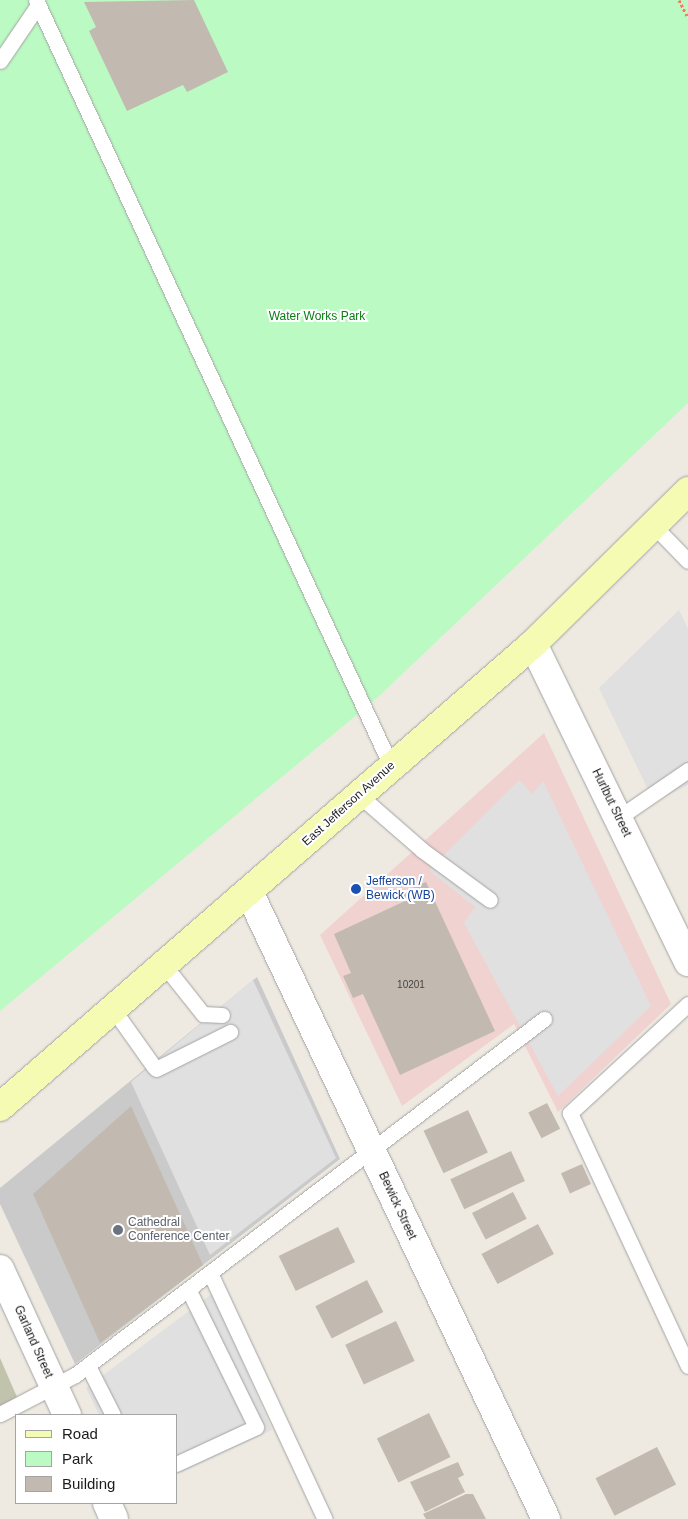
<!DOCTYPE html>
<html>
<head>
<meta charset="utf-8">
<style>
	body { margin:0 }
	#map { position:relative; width:688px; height:1519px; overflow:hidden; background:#eeeae2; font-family:Helvetica,sans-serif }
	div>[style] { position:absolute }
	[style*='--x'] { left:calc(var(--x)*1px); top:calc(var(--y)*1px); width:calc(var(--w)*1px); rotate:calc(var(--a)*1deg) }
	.commercial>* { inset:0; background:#f0d2d0 }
	.religious>* { inset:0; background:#cacaca }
	.construction>* { inset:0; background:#c2c3ad }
	.park>* { inset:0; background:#bcfac3 }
	.parking>* { inset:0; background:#e0e0e0 }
	.building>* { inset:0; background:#c2bab1; transform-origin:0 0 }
	.path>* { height:3px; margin-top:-1.5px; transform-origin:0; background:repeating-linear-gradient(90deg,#fd7764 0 2.5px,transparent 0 5px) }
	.roads { filter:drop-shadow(0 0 1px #a3a3a3) drop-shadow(0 0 1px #a3a3a3) }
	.service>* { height:15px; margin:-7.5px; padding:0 7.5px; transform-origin:7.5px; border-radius:7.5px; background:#fff }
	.minor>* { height:28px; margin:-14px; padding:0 14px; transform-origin:14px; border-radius:14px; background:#fff }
	.secondary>* { height:28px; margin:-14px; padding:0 14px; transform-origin:14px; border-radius:14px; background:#f5fbb3 }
	.dots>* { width:14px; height:14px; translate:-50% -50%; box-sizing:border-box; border:2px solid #fff; border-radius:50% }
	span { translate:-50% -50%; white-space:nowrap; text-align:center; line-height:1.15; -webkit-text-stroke:4px #fff; paint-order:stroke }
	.number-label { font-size:10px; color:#464441 }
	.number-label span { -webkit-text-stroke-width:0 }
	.park-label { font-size:12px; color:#097c15 }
	.street-label { font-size:12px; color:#1c1c1c }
	.transit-label { font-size:12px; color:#164399 }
	.left { translate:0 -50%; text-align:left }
	.worship-label { font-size:12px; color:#5b616d }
	.legend { position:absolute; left:15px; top:1414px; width:162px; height:90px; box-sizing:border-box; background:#fff; border:1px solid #a4a4a4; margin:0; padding:6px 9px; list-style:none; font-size:15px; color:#1c1c1c }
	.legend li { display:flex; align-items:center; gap:10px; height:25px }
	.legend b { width:25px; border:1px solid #a4a4a4 }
</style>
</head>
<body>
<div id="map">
	<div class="commercial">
		<div style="clip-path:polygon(544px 733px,671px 1004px,558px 1112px,514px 1024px,402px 1106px,320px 935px)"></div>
	</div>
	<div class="religious">
		<div style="clip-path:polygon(257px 977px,340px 1159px,75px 1364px,0 1204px,0 1188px)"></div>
	</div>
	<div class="construction">
		<div style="clip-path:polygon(0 1358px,17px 1397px,0 1406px)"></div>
	</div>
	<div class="park">
		<div style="clip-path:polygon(0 0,688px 0,688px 403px,377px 698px,0 1011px)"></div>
	</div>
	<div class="parking">
		<div style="clip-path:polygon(679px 610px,688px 629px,688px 785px,654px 802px,599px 688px)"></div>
		<div style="clip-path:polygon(519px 780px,532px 794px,543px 781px,651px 1006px,558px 1096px,464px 923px,475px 907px,429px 870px)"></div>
		<div style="clip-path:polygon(253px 980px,336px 1158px,210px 1255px,131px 1082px)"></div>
		<div style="clip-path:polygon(213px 1293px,272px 1430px,176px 1475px,176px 1415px,99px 1415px,86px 1388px)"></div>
	</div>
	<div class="building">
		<div style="clip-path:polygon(194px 0,228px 72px,187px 92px,183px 85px,127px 111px,89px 31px,96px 27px,84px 2px)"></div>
		<div style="clip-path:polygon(426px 882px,495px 1031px,400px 1075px,363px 994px,353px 998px,343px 976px,351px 973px,334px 934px,405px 901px,401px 893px)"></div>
		<div style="left:547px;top:1103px;width:29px;height:21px;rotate:63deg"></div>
		<div style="clip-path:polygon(131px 1106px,203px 1265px,100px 1343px,33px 1194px)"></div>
		<div style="left:468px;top:1110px;width:47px;height:49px;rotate:65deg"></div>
		<div style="left:511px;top:1151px;width:33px;height:67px;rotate:65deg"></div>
		<div style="left:582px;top:1164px;width:22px;height:23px;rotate:66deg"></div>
		<div style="left:513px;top:1192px;width:30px;height:46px;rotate:63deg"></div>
		<div style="left:538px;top:1224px;width:34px;height:64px;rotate:62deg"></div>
		<div style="left:338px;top:1227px;width:39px;height:66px;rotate:64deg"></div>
		<div style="left:367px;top:1280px;width:36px;height:58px;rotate:63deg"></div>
		<div style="left:396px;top:1321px;width:44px;height:56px;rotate:65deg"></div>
		<div style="left:429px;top:1413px;width:49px;height:58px;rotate:64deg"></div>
		<div style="left:657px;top:1447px;width:42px;height:69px;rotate:63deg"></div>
		<div style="clip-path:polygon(458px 1462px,464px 1475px,458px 1478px,465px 1492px,425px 1512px,410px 1482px)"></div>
		<div style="clip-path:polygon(466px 1494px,473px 1494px,486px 1519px,426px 1519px,423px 1514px)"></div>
	</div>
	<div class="path">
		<div style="--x:679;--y:0;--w:20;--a:63"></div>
	</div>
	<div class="roads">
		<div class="service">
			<div style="--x:36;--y:0;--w:844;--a:65.13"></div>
			<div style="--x:0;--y:61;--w:68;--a:-55.8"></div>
			<div style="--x:653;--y:525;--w:50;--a:45.8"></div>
			<div style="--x:359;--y:795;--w:84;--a:41.1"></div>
			<div style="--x:422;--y:850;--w:84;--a:36.3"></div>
			<div style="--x:618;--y:818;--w:85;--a:-34.4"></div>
			<div style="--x:164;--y:965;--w:63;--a:51.5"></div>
			<div style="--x:203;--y:1014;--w:19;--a:3"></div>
			<div style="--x:688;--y:1004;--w:161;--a:137.3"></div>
			<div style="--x:570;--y:1113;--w:279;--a:65"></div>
			<div style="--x:113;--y:1009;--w:71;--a:54.7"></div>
			<div style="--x:156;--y:1069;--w:83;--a:-26.6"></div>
			<div style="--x:211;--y:1275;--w:269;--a:65"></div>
			<div style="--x:88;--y:1366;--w:55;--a:63"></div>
			<div style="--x:0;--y:1414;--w:85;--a:-27.5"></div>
			<div style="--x:75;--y:1375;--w:589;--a:-37.2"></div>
			<div style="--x:176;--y:1464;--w:88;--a:-24.8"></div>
			<div style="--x:256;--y:1427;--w:152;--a:-116.2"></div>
		</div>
		<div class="minor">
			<div style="--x:533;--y:644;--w:354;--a:64"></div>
			<div style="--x:249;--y:892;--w:694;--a:64.65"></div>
			<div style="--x:0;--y:1269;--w:161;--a:65.3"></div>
			<div style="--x:107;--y:1503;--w:17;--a:66"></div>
		</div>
		<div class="secondary">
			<div style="--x:0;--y:1107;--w:706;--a:-40.98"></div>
			<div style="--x:533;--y:644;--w:218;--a:-44.6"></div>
		</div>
	</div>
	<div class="dots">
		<div style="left:356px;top:889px;background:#1a4fb4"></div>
		<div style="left:118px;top:1230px;background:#6b7280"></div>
	</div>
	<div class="number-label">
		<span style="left:411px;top:985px">10201</span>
	</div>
	<div class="park-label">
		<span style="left:317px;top:317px">Water Works Park</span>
	</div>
	<div class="street-label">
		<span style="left:611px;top:803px;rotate:64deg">Hurlbut Street</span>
		<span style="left:349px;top:804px;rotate:-42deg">East Jefferson Avenue</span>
		<span style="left:397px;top:1206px;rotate:65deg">Bewick Street</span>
		<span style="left:33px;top:1342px;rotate:66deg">Garland Street</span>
	</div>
	<div class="transit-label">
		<span class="left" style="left:366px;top:889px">Jefferson /<br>Bewick (WB)</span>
	</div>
	<div class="worship-label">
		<span class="left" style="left:128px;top:1230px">Cathedral<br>Conference Center</span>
	</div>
	<ul class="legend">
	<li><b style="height:6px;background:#f5fbb3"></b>Road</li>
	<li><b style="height:14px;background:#bcfac3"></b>Park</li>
	<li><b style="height:14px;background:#c2bab1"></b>Building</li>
	</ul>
</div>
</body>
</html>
